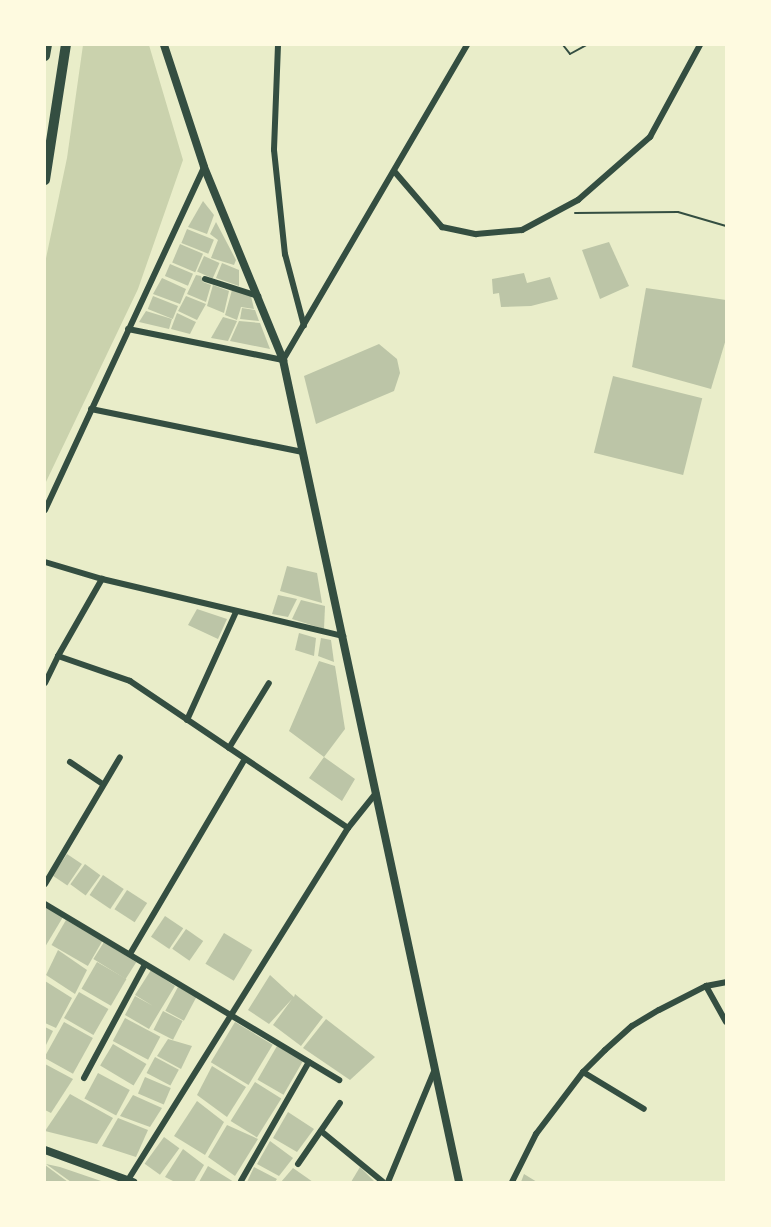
<!DOCTYPE html>
<html>
<head>
<meta charset="utf-8">
<style>
	body { margin:0 }
	#map { position:relative; width:771px; height:1227px; overflow:hidden; background:#e9edc9; font-family:Jost,sans-serif }
	div>[style] { position:absolute }
	[style*='--x'] { left:calc(var(--x)*1px); top:calc(var(--y)*1px); width:calc(var(--w)*1px); rotate:calc(var(--a)*1deg) }
	.green>* { inset:0; background:#cad2ad }
	.building>* { inset:0; background:#bcc5a7; transform-origin:0 0 }
	.path>* { height:2px; margin:-1px; padding:0 1px; transform-origin:1px; border-radius:1px; background:#344e41 }
	.minor>* { height:6px; margin:-3px; padding:0 3px; transform-origin:3px; border-radius:3px; background:#344e41 }
	.tertiary>* { height:8px; margin:-4px; padding:0 4px; transform-origin:4px; border-radius:4px; background:#344e41 }
	.primary>* { height:10px; margin:-5px; padding:0 5px; transform-origin:5px; border-radius:5px; background:#344e41 }
	span { translate:-50% -50%; white-space:nowrap; text-align:center; line-height:1.15; -webkit-text-stroke:5px #fefae0; paint-order:stroke }
	.frame { position:absolute; inset:0; border:46px solid #fefae0; pointer-events:none }
</style>
</head>
<body>
<div id="map">
	<div class="green">
		<div style="clip-path:polygon(83px 45px,149px 45px,183px 160px,138px 289px,45px 484px,45px 263px,67px 158px)"></div>
	</div>
	<div class="building">
		<div style="clip-path:polygon(203px 201px,214px 215px,207px 234px,188px 227px)"></div>
		<div style="clip-path:polygon(216px 222px,236px 260px,234px 265px,211px 258px,218px 240px,210px 234px)"></div>
		<div style="left:187px;top:229px;width:29px;height:15px;rotate:22deg"></div>
		<div style="clip-path:polygon(609px 242px,629px 286px,600px 299px,582px 250px)"></div>
		<div style="left:180px;top:244px;width:25px;height:20px;rotate:23deg"></div>
		<div style="left:204px;top:256px;width:17px;height:17px;rotate:24deg"></div>
		<div style="clip-path:polygon(222px 263px,239px 270px,239px 286px,216px 278px)"></div>
		<div style="left:170px;top:264px;width:25px;height:13px;rotate:23deg"></div>
		<div style="clip-path:polygon(524px 273px,527px 283px,550px 277px,558px 299px,531px 306px,501px 307px,499px 293px,493px 294px,492px 279px)"></div>
		<div style="clip-path:polygon(196px 275px,201px 276px,203px 282px,211px 285px,206px 302px,187px 294px)"></div>
		<div style="clip-path:polygon(162px 278px,186px 289px,180px 304px,153px 294px)"></div>
		<div style="clip-path:polygon(213px 285px,229px 291px,224px 313px,207px 306px)"></div>
		<div style="clip-path:polygon(646px 288px,726px 300px,726px 339px,711px 389px,632px 367px)"></div>
		<div style="clip-path:polygon(232px 290px,251px 296px,254px 309px,241px 307px,237px 320px,225px 315px)"></div>
		<div style="left:153px;top:296px;width:27px;height:14px;rotate:22deg"></div>
		<div style="clip-path:polygon(186px 296px,206px 304px,197px 320px,178px 311px)"></div>
		<div style="clip-path:polygon(242px 308px,255px 310px,259px 321px,240px 319px)"></div>
		<div style="clip-path:polygon(146px 311px,172px 319px,169px 329px,139px 322px)"></div>
		<div style="clip-path:polygon(177px 313px,196px 322px,190px 334px,171px 329px)"></div>
		<div style="clip-path:polygon(223px 317px,237px 321px,228px 341px,211px 338px)"></div>
		<div style="clip-path:polygon(239px 321px,260px 323px,270px 349px,230px 341px)"></div>
		<div style="clip-path:polygon(379px 344px,397px 359px,400px 373px,394px 391px,316px 424px,304px 376px)"></div>
		<div style="left:613px;top:376px;width:92px;height:79px;rotate:14deg"></div>
		<div style="clip-path:polygon(287px 566px,317px 573px,322px 603px,280px 591px)"></div>
		<div style="clip-path:polygon(278px 595px,297px 599px,288px 617px,272px 614px)"></div>
		<div style="clip-path:polygon(301px 600px,325px 606px,324px 629px,292px 619px)"></div>
		<div style="clip-path:polygon(197px 609px,227px 619px,218px 639px,188px 625px)"></div>
		<div style="clip-path:polygon(299px 633px,316px 638px,314px 656px,295px 650px)"></div>
		<div style="clip-path:polygon(321px 638px,331px 640px,334px 662px,318px 656px)"></div>
		<div style="clip-path:polygon(319px 661px,335px 666px,345px 729px,324px 757px,355px 779px,342px 801px,309px 778px,324px 757px,289px 731px)"></div>
		<div style="left:67px;top:854px;width:18px;height:26px;rotate:34deg"></div>
		<div style="left:85px;top:864px;width:19px;height:25px;rotate:36deg"></div>
		<div style="left:103px;top:875px;width:25px;height:24px;rotate:34deg"></div>
		<div style="left:127px;top:890px;width:24px;height:23px;rotate:33deg"></div>
		<div style="clip-path:polygon(45px 906px,63px 917px,45px 947px)"></div>
		<div style="left:165px;top:916px;width:22px;height:25px;rotate:34deg"></div>
		<div style="left:66px;top:920px;width:42px;height:29px;rotate:30deg"></div>
		<div style="left:186px;top:929px;width:21px;height:24px;rotate:35deg"></div>
		<div style="left:224px;top:933px;width:33px;height:36px;rotate:31deg"></div>
		<div style="left:104px;top:942px;width:38px;height:20px;rotate:32deg"></div>
		<div style="clip-path:polygon(58px 950px,87px 970px,75px 994px,46px 975px)"></div>
		<div style="left:97px;top:962px;width:34px;height:31px;rotate:30deg"></div>
		<div style="clip-path:polygon(151px 970px,175px 986px,149px 1029px,125px 1015px,135px 996px,153px 1006px,135px 995px)"></div>
		<div style="clip-path:polygon(270px 975px,294px 997px,295px 994px,323px 1017px,301px 1046px,273px 1025px,292px 999px,269px 1024px,248px 1010px)"></div>
		<div style="clip-path:polygon(45px 981px,72px 998px,56px 1028px,45px 1023px)"></div>
		<div style="left:178px;top:987px;width:21px;height:27px;rotate:28deg"></div>
		<div style="left:79px;top:992px;width:34px;height:30px;rotate:30deg"></div>
		<div style="left:163px;top:1011px;width:22px;height:21px;rotate:27deg"></div>
		<div style="left:125px;top:1018px;width:40px;height:26px;rotate:28deg"></div>
		<div style="clip-path:polygon(326px 1019px,375px 1057px,350px 1080px,303px 1048px)"></div>
		<div style="left:64px;top:1022px;width:33px;height:41px;rotate:29deg"></div>
		<div style="left:235px;top:1022px;width:44px;height:47px;rotate:31deg"></div>
		<div style="clip-path:polygon(45px 1027px,53px 1031px,45px 1047px)"></div>
		<div style="clip-path:polygon(168px 1039px,192px 1046px,181px 1069px,157px 1056px)"></div>
		<div style="left:113px;top:1044px;width:39px;height:25px;rotate:31deg"></div>
		<div style="left:277px;top:1046px;width:30px;height:39px;rotate:30deg"></div>
		<div style="left:155px;top:1057px;width:27px;height:18px;rotate:28deg"></div>
		<div style="clip-path:polygon(45px 1064px,73px 1079px,51px 1113px,45px 1110px)"></div>
		<div style="clip-path:polygon(212px 1066px,246px 1087px,227px 1117px,197px 1095px)"></div>
		<div style="left:98px;top:1073px;width:36px;height:29px;rotate:28deg"></div>
		<div style="left:145px;top:1077px;width:28px;height:18px;rotate:23deg"></div>
		<div style="left:255px;top:1082px;width:31px;height:46px;rotate:32deg"></div>
		<div style="clip-path:polygon(70px 1094px,113px 1118px,97px 1144px,45px 1131px)"></div>
		<div style="clip-path:polygon(133px 1095px,162px 1108px,150px 1127px,120px 1116px)"></div>
		<div style="clip-path:polygon(197px 1101px,224px 1122px,205px 1155px,174px 1136px)"></div>
		<div style="clip-path:polygon(288px 1112px,314px 1129px,297px 1152px,273px 1138px)"></div>
		<div style="clip-path:polygon(118px 1118px,148px 1130px,136px 1157px,102px 1146px)"></div>
		<div style="clip-path:polygon(227px 1125px,258px 1139px,235px 1176px,208px 1157px)"></div>
		<div style="left:164px;top:1137px;width:19px;height:33px;rotate:36deg"></div>
		<div style="clip-path:polygon(270px 1141px,293px 1158px,279px 1176px,257px 1164px)"></div>
		<div style="clip-path:polygon(183px 1149px,204px 1165px,194px 1182px,175px 1182px,165px 1177px)"></div>
		<div style="clip-path:polygon(46px 1164px,60px 1167px,104px 1182px,71px 1182px)"></div>
		<div style="clip-path:polygon(45px 1165px,68px 1182px,45px 1182px)"></div>
		<div style="clip-path:polygon(208px 1166px,234px 1182px,199px 1182px)"></div>
		<div style="clip-path:polygon(254px 1167px,277px 1179px,275px 1182px,247px 1182px)"></div>
		<div style="clip-path:polygon(360px 1167px,375px 1182px,351px 1182px)"></div>
		<div style="clip-path:polygon(293px 1168px,313px 1182px,281px 1182px)"></div>
		<div style="clip-path:polygon(524px 1174px,537px 1182px,521px 1182px)"></div>
	</div>
	<div class="path">
		<div style="--x:563;--y:45;--w:11;--a:52"></div>
		<div style="--x:570;--y:54;--w:18;--a:-29"></div>
		<div style="--x:575;--y:213;--w:103;--a:-0.6"></div>
		<div style="--x:678;--y:212;--w:50;--a:16.3"></div>
	</div>
	<div class="minor">
		<div style="--x:278;--y:45;--w:105;--a:92.2"></div>
		<div style="--x:274;--y:150;--w:105;--a:84"></div>
		<div style="--x:285;--y:254;--w:74;--a:75.2"></div>
		<div style="--x:394;--y:171;--w:74;--a:49.4"></div>
		<div style="--x:442;--y:227;--w:35;--a:12"></div>
		<div style="--x:476;--y:234;--w:46;--a:-5"></div>
		<div style="--x:522;--y:230;--w:64;--a:-28.2"></div>
		<div style="--x:578;--y:200;--w:96;--a:-41.2"></div>
		<div style="--x:650;--y:137;--w:105;--a:-61.5"></div>
		<div style="--x:205;--y:279;--w:56;--a:17.8"></div>
		<div style="--x:128;--y:329;--w:158;--a:11.3"></div>
		<div style="--x:283;--y:360;--w:365;--a:-59.7"></div>
		<div style="--x:91;--y:409;--w:216;--a:11.5"></div>
		<div style="--x:45;--y:510;--w:378;--a:-65.1"></div>
		<div style="--x:45;--y:562;--w:59;--a:16.6"></div>
		<div style="--x:58;--y:656;--w:89;--a:-60.3"></div>
		<div style="--x:102;--y:579;--w:248;--a:13.3"></div>
		<div style="--x:45;--y:683;--w:30;--a:-64"></div>
		<div style="--x:58;--y:656;--w:76;--a:19.1"></div>
		<div style="--x:130;--y:681;--w:263;--a:34"></div>
		<div style="--x:187;--y:720;--w:119;--a:-65.6"></div>
		<div style="--x:229;--y:748;--w:76;--a:-58.4"></div>
		<div style="--x:70;--y:762;--w:40;--a:34"></div>
		<div style="--x:45;--y:884;--w:147;--a:-59.4"></div>
		<div style="--x:45;--y:904;--w:343;--a:30.9"></div>
		<div style="--x:130;--y:954;--w:226;--a:-59.5"></div>
		<div style="--x:706;--y:986;--w:41;--a:60.9"></div>
		<div style="--x:583;--y:1072;--w:71;--a:31.2"></div>
		<div style="--x:84;--y:1078;--w:129;--a:-61.8"></div>
		<div style="--x:321;--y:1131;--w:80;--a:39.4"></div>
		<div style="--x:298;--y:1164;--w:74;--a:-55.5"></div>
		<div style="--x:128;--y:1180;--w:415;--a:-58"></div>
		<div style="--x:348;--y:828;--w:45;--a:-51.3"></div>
		<div style="--x:241;--y:1181;--w:137;--a:-60.3"></div>
		<div style="--x:388;--y:1182;--w:122;--a:-67.4"></div>
		<div style="--x:512;--y:1182;--w:54;--a:-63.4"></div>
		<div style="--x:536;--y:1134;--w:78;--a:-52.8"></div>
		<div style="--x:583;--y:1072;--w:31;--a:-45"></div>
		<div style="--x:605;--y:1050;--w:36;--a:-42"></div>
		<div style="--x:632;--y:1026;--w:31;--a:-31"></div>
		<div style="--x:659;--y:1010;--w:53;--a:-27.1"></div>
		<div style="--x:706;--y:986;--w:20;--a:-11"></div>
	</div>
	<div class="tertiary">
		<div style="--x:164;--y:45;--w:128;--a:71.8"></div>
		<div style="--x:204;--y:167;--w:209;--a:67.7"></div>
		<div style="--x:283;--y:360;--w:841;--a:77.91"></div>
		<div style="--x:45;--y:1150;--w:94;--a:20"></div>
	</div>
	<div class="primary">
		<div style="--x:45;--y:56;--w:11;--a:-80"></div>
		<div style="--x:45;--y:180;--w:137;--a:-81.2"></div>
	</div>
	<div class="frame"></div>
</div>
</body>
</html>
